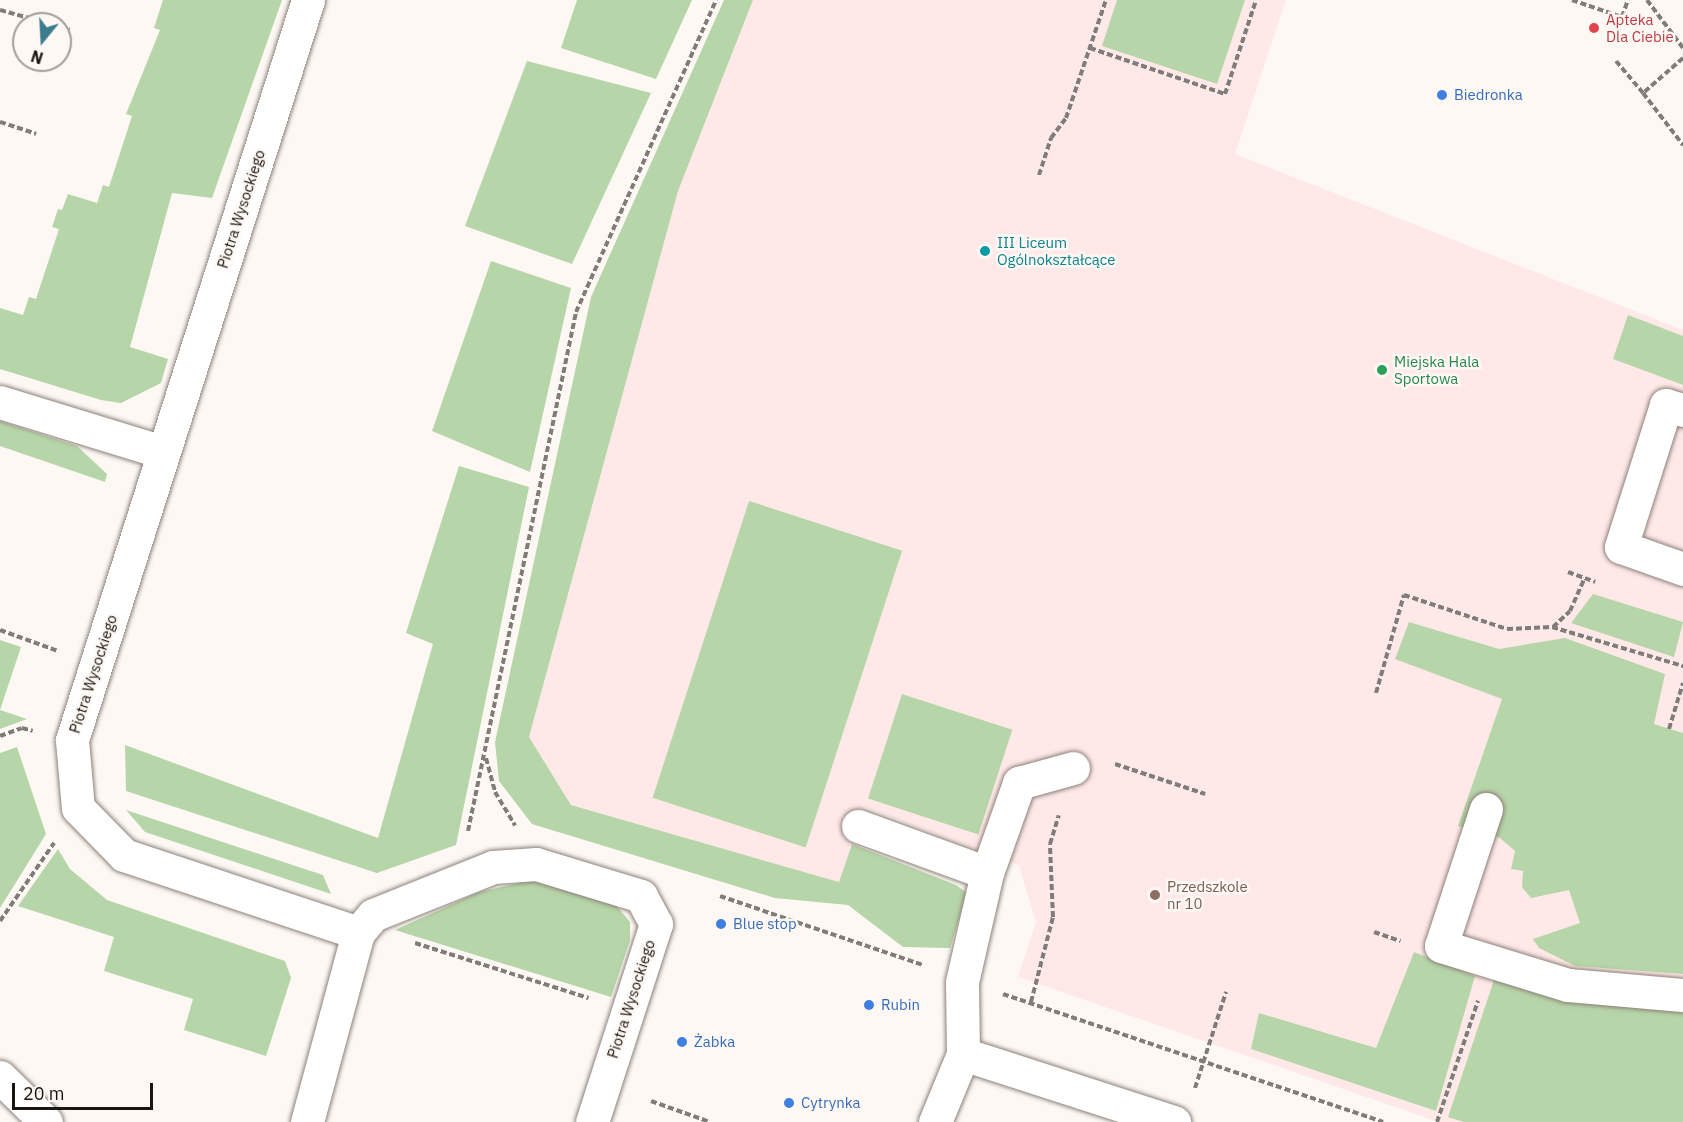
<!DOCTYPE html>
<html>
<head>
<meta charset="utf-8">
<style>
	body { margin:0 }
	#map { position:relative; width:1683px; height:1122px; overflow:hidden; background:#fdf8f4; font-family:"IBM Plex Sans",sans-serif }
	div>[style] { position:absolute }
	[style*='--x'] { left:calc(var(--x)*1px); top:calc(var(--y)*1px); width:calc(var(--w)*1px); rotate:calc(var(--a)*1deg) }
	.education>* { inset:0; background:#ffe9e8 }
	.green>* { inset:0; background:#b6d5a8; transform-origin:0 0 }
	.path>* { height:4px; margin-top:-2px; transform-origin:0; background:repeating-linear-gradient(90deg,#807c78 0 6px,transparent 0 9px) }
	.roads { filter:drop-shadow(0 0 2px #8d8179) drop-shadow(0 0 2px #8d8179) }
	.minor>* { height:33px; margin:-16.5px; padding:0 16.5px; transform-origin:16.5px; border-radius:16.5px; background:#fff }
	.dots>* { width:16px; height:16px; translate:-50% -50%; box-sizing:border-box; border:3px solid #fdf8f4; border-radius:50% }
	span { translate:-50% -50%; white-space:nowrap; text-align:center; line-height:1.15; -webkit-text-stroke:5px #fdf8f4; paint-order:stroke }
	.health-label { font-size:15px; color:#be3a42 }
	.left { translate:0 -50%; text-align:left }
	.shop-label { font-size:15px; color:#366cbe }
	.street-label { font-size:15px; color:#191511 }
	.culture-label { font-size:15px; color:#0d838f }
	.leisure-label { font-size:15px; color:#27864d }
	.education-label { font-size:15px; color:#785e54 }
	.north { position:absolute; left:12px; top:12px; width:60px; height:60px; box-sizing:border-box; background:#fdf8f4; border:2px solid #a29d99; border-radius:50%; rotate:198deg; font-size:16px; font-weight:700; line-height:24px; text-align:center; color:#191511 }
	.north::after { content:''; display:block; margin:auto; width:21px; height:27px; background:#3c7c8f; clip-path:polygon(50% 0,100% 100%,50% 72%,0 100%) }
	.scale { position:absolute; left:12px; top:1083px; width:141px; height:27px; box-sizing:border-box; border:3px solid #191511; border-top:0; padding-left:8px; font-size:18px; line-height:21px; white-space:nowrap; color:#191511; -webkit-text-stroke:4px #fdf8f4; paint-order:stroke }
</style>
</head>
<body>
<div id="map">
	<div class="education">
		<div style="clip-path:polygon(753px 0,1286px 0,1235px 154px,1683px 330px,1683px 1122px,1439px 1122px,1018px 977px,1036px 922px,1019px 866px,865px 807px,839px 882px,571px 805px,529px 737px,678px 191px)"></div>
	</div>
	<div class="green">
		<div style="clip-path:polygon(163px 0,282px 0,212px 198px,172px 193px,130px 347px,168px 359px,161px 383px,121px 403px,101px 400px,0 369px,0 308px,23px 315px,29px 297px,36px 299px,59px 229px,52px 227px,58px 209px,62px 210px,68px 194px,97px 203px,103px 185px,109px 187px,132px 116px,126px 114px,160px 30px,154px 28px)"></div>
		<div style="clip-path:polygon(577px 0,692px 0,656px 79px,561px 48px)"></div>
		<div style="clip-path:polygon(724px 0,753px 0,678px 191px,529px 737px,571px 805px,839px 882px,852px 844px,956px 885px,967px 893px,950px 948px,903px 947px,848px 905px,775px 898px,532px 824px,499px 781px,495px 742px,591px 297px)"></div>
		<div style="clip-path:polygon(1117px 0,1245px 0,1217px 84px,1102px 46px)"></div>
		<div style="clip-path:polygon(527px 61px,651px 93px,572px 264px,465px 226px)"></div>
		<div style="clip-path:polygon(491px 261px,571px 288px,530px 472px,432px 431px)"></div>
		<div style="clip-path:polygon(1628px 315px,1683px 336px,1683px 385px,1613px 359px)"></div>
		<div style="clip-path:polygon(0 421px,77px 446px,107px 474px,105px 482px,0 446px)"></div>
		<div style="clip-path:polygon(459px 466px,529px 487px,456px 845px,377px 873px,126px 791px,125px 745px,378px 838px,433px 644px,406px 633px)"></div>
		<div style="left:749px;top:501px;width:161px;height:312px;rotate:18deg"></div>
		<div style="clip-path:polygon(1593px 594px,1683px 622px,1674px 657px,1571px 623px)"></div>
		<div style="clip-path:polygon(1409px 622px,1499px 649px,1565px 638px,1665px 674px,1654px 724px,1683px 733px,1683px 974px,1575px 966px,1539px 948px,1533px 939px,1580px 923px,1569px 890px,1531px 898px,1522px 887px,1523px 871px,1511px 869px,1515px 851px,1500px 838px,1458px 826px,1502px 699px,1395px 659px)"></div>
		<div style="clip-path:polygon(0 640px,21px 647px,0 710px,27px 719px,0 729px)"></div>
		<div style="left:902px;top:694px;width:116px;height:110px;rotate:18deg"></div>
		<div style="clip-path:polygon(17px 747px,46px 834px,0 908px,0 753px)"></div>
		<div style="clip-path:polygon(126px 810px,323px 875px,331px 894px,145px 832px)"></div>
		<div style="clip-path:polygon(58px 849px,70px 869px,107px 900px,285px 961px,291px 978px,266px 1056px,184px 1030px,193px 999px,104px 971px,114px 937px,18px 906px)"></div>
		<div style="clip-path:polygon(542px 878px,615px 904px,630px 922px,630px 940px,611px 997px,395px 930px,479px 892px)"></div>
		<div style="clip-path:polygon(1414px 952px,1475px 976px,1436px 1111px,1251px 1049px,1259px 1013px,1376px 1048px)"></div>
		<div style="clip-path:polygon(1494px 980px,1683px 1010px,1683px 1122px,1464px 1122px,1448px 1117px)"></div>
	</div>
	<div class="path">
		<div style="--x:1572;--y:0;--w:53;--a:18.8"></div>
		<div style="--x:1622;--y:17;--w:18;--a:-71"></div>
		<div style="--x:1647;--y:0;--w:60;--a:53.1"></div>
		<div style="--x:0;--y:10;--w:52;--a:15.6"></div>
		<div style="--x:60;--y:27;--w:10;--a:17"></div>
		<div style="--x:1090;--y:48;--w:143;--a:18.8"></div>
		<div style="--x:1225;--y:94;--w:99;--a:-71.7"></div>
		<div style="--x:1683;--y:58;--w:53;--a:138.8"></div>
		<div style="--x:1643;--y:93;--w:66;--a:52.4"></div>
		<div style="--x:1616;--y:61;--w:42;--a:49.8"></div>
		<div style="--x:0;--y:122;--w:38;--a:18"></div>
		<div style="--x:1039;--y:175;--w:39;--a:-72"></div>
		<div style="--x:1051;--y:138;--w:25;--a:-53"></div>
		<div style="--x:1066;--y:118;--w:125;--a:-71.3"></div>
		<div style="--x:1568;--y:572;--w:29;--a:20"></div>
		<div style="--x:1553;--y:627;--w:23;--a:-43"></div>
		<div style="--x:1570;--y:611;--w:36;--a:-66"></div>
		<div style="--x:0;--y:630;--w:62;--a:19.9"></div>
		<div style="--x:1376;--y:693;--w:102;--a:-74.1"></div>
		<div style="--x:1404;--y:595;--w:108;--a:18.3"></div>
		<div style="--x:1507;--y:629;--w:45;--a:-2.5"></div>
		<div style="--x:1552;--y:627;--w:137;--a:16.6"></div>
		<div style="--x:1669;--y:729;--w:48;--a:-73.1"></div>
		<div style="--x:0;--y:736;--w:23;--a:-20"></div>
		<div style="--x:22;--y:728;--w:11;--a:15"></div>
		<div style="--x:486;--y:758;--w:35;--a:75"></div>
		<div style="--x:495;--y:792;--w:39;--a:59"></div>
		<div style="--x:1115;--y:764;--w:95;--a:18.4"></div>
		<div style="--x:468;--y:831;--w:530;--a:-78.24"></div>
		<div style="--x:576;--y:312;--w:342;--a:-65.8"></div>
		<div style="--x:720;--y:896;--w:214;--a:18.8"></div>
		<div style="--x:0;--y:921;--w:95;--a:-55.3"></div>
		<div style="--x:1374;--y:932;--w:28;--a:19"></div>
		<div style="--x:415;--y:943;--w:182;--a:17.6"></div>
		<div style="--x:1003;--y:994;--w:401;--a:18.6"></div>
		<div style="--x:1031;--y:1002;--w:88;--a:-75.5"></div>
		<div style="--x:1053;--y:917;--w:73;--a:-92.4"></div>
		<div style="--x:1050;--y:844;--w:30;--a:-73"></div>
		<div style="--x:1195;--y:1088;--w:101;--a:-72.1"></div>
		<div style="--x:651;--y:1101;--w:63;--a:19.6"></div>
		<div style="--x:1437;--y:1122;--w:128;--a:-71.3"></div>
	</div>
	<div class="roads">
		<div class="minor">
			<div style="--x:308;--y:0;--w:777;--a:107.69"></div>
			<div style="--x:72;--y:740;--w:68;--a:85"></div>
			<div style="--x:78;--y:808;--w:66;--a:45.6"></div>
			<div style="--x:124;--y:855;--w:247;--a:18.4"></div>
			<div style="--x:0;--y:402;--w:170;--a:17.1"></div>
			<div style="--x:1683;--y:410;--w:18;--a:-164"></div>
			<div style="--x:1666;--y:405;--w:149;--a:107.6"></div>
			<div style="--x:1621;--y:547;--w:66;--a:19.5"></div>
			<div style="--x:1486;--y:809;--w:144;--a:108.2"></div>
			<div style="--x:1441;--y:946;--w:133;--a:17.1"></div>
			<div style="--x:1568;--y:985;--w:115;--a:5"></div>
			<div style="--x:858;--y:826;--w:137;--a:20"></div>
			<div style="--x:963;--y:1054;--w:222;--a:17.9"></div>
			<div style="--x:0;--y:1077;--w:64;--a:44.4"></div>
			<div style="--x:307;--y:1122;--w:196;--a:-74.9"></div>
			<div style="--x:358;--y:933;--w:23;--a:-50"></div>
			<div style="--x:373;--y:915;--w:129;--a:-21.8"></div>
			<div style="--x:493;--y:867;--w:43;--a:-4"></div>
			<div style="--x:536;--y:864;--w:110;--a:16.9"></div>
			<div style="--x:641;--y:896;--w:32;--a:62"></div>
			<div style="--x:656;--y:924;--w:208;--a:107.9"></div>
			<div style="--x:935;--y:1122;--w:74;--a:-67.6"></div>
			<div style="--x:963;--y:1054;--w:72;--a:-90.8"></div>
			<div style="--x:962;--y:982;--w:112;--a:-77.1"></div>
			<div style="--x:987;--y:873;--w:96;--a:-70.4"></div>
			<div style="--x:1019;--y:783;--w:56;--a:-15.5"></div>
		</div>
	</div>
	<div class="dots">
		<div style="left:1594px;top:28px;background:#e0444e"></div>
		<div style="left:1442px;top:95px;background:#3f7fe0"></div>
		<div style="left:985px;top:251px;background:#0f9aa8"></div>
		<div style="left:1382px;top:370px;background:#2e9e5b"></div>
		<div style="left:1155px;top:895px;background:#8d6e63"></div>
		<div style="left:721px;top:924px;background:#3f7fe0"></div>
		<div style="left:869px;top:1005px;background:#3f7fe0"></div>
		<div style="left:682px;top:1042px;background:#3f7fe0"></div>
		<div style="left:789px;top:1103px;background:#3f7fe0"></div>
	</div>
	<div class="health-label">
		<span class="left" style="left:1606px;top:28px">Apteka<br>Dla Ciebie</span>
	</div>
	<div class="shop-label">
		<span class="left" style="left:1454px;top:95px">Biedronka</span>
		<span class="left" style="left:733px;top:924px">Blue stop</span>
		<span class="left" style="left:881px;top:1005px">Rubin</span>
		<span class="left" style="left:694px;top:1042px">Żabka</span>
		<span class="left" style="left:801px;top:1103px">Cytrynka</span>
	</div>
	<div class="street-label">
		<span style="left:241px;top:209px;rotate:-72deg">Piotra Wysockiego</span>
		<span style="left:93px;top:674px;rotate:-72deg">Piotra Wysockiego</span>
		<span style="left:631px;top:999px;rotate:-72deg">Piotra Wysockiego</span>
	</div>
	<div class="culture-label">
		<span class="left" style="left:997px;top:251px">III Liceum<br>Ogólnokształcące</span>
	</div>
	<div class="leisure-label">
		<span class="left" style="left:1394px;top:370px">Miejska Hala<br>Sportowa</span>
	</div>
	<div class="education-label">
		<span class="left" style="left:1167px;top:895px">Przedszkole<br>nr 10</span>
	</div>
	<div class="north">N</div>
	<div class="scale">20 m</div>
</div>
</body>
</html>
